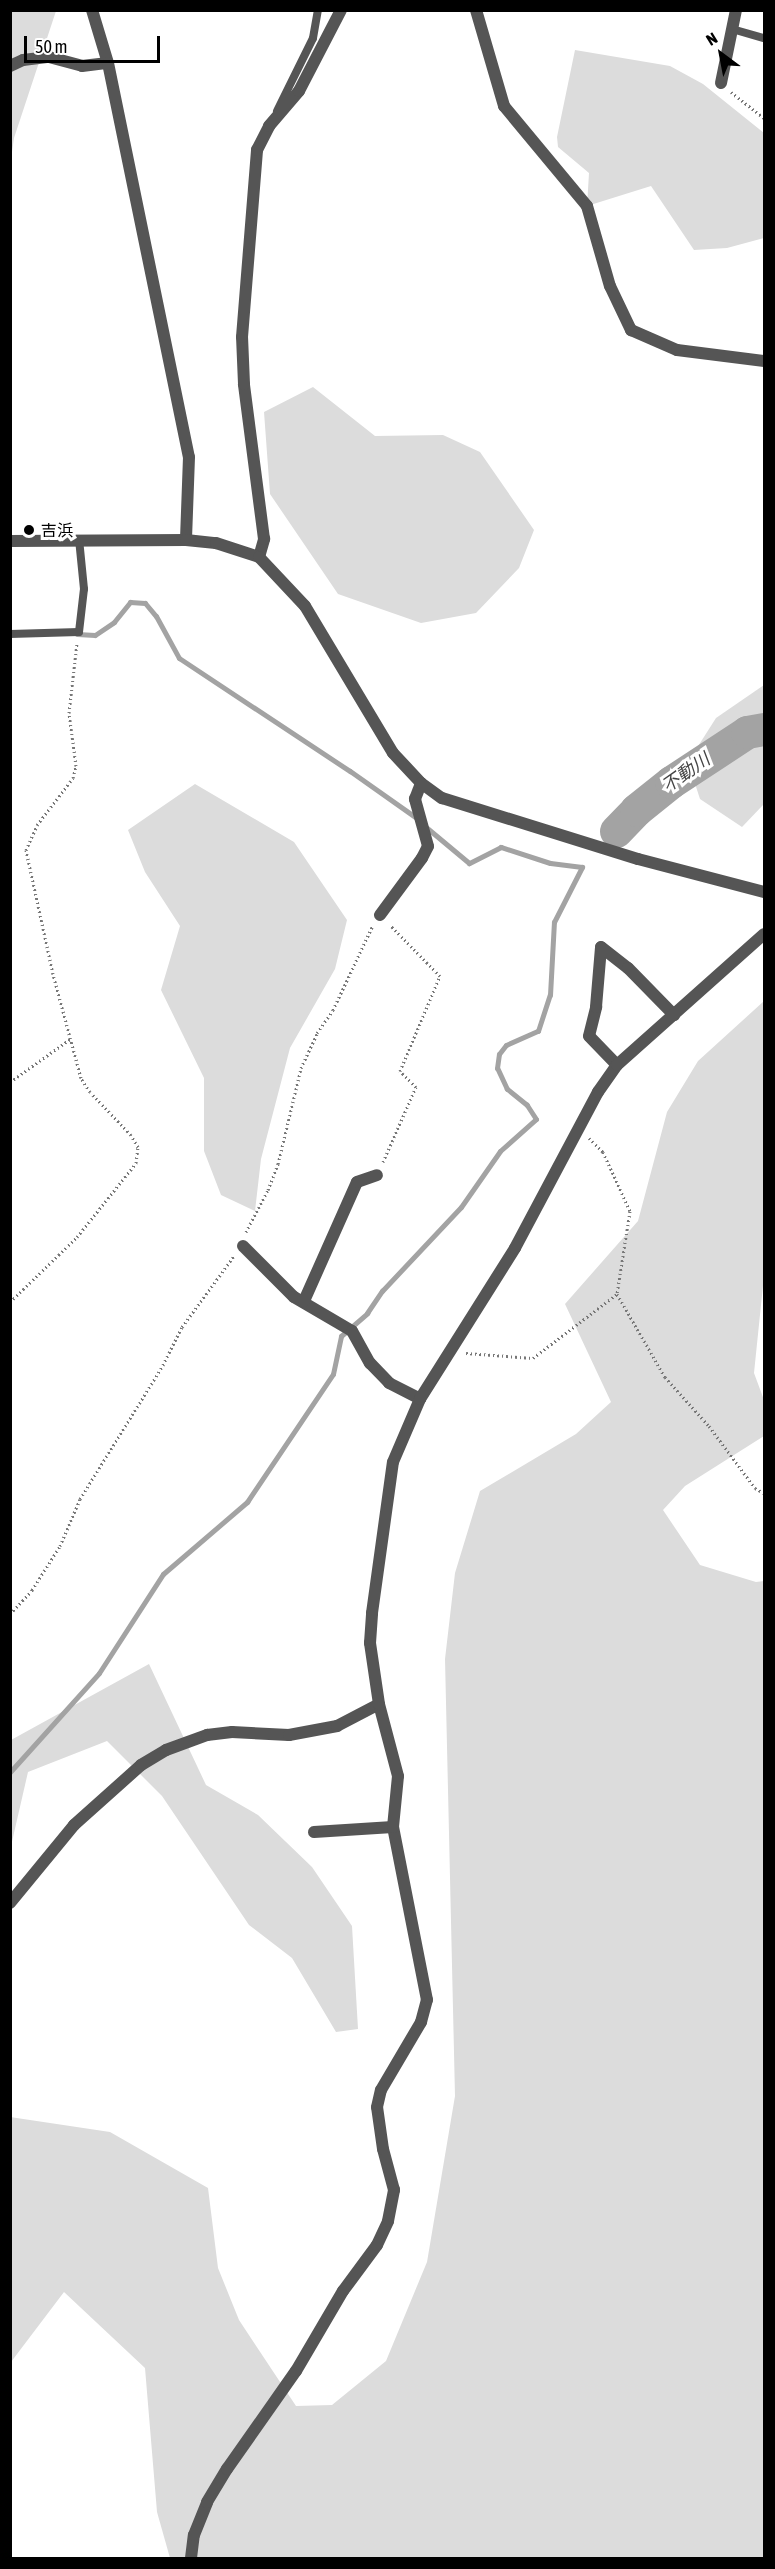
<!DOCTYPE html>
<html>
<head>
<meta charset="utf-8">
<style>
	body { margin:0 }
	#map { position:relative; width:775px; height:2569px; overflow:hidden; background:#fff; font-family:"Asap Condensed","Noto Sans JP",sans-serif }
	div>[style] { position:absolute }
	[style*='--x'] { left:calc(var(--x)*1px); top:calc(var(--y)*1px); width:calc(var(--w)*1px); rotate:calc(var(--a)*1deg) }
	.green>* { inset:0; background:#dcdcdc }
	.stream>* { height:5px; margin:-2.5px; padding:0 2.5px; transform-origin:2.5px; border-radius:2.5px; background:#a3a3a3 }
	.river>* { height:33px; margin:-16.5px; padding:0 16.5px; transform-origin:16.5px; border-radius:16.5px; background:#a3a3a3 }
	.path>* { height:3px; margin-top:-1.5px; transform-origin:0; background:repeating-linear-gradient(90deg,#777 0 1.5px,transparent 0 4.5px) }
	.service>* { height:8px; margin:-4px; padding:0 4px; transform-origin:4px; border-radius:4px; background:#555 }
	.minor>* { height:12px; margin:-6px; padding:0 6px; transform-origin:6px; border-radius:6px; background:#555 }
	.tertiary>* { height:12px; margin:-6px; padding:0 6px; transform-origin:6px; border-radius:6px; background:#555 }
	.dots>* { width:16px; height:16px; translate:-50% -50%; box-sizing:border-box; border:3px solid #fff; border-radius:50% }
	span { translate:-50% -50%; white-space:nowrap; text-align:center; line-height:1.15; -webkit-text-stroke:6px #fff; paint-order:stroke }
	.poi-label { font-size:16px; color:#000 }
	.left { translate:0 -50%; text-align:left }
	.water-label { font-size:18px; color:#444; font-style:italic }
	.frame { position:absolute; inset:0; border:12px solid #000; pointer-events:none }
	.north { position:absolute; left:691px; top:24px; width:60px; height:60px; -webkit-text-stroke:4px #fff; paint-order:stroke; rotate:328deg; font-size:16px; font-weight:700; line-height:24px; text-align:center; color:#000 }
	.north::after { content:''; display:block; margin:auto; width:21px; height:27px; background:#000; clip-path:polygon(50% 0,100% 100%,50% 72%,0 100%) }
	.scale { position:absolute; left:24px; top:36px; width:136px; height:27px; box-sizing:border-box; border:3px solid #000; border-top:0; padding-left:8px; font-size:18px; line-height:21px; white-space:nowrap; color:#000; -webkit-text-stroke:4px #fff; paint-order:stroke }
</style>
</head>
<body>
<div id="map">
	<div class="green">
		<div style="clip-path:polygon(11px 11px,56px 11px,14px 138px,11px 159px)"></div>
		<div style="clip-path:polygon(575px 50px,670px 66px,703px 84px,764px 133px,764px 238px,727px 248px,694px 250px,651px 186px,587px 206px,589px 173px,558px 147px,557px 137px)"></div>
		<div style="clip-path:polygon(313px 387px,375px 436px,443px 435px,480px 452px,534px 530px,519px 568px,476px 613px,421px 623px,338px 594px,270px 494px,264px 412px)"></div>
		<div style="clip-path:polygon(764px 685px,764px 804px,742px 827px,700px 799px,688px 762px,716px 718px)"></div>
		<div style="clip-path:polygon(195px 784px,294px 842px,347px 920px,335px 969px,290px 1048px,261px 1159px,255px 1211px,221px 1195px,204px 1151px,204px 1078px,161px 990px,180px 926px,145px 872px,128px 830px)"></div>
		<div style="clip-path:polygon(764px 1001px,764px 1276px,754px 1373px,764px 1400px,764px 1436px,685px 1486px,663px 1510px,700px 1565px,756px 1582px,764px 1581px,764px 2558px,170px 2558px,157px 2512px,145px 2368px,64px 2292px,11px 2362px,10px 2117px,110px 2132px,208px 2188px,218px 2268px,239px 2320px,296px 2406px,332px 2405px,386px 2361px,427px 2262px,455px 2096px,445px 1659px,455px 1573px,480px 1491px,576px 1434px,611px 1402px,565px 1304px,638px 1221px,667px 1112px,698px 1061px)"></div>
		<div style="clip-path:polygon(149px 1664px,206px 1785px,258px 1815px,312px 1867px,352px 1926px,358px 2029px,336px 2032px,292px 1958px,249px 1925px,162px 1796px,107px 1741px,28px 1772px,11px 1846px,11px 1740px)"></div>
	</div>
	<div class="stream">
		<div style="--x:77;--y:634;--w:18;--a:3"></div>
		<div style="--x:95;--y:635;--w:23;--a:-34"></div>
		<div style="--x:114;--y:622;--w:26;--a:-51"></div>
		<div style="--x:130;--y:602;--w:15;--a:4"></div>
		<div style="--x:145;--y:603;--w:17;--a:50"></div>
		<div style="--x:156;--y:616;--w:48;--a:61.3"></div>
		<div style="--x:179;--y:658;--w:205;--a:33.5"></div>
		<div style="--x:350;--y:771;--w:83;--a:35.2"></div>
		<div style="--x:10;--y:1772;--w:133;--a:-48"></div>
		<div style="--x:99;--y:1673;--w:118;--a:-57.1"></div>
		<div style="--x:163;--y:1574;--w:111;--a:-40.6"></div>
		<div style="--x:247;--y:1502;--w:154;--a:-56.1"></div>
		<div style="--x:333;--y:1374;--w:39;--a:-78"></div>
		<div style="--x:341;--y:1336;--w:35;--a:-41"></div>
		<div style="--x:367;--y:1313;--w:27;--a:-56"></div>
		<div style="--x:382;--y:1291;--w:115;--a:-46.8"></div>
		<div style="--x:461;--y:1207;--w:68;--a:-55.1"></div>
		<div style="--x:500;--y:1151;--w:48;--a:-41.6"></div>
		<div style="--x:536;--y:1119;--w:17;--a:-123"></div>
		<div style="--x:527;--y:1105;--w:26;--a:-141"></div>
		<div style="--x:507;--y:1089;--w:23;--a:-115"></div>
		<div style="--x:497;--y:1068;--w:14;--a:-82"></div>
		<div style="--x:499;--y:1054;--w:11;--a:-52"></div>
		<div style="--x:506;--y:1045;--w:35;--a:-24"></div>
		<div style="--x:538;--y:1031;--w:38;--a:-72"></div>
		<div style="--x:550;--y:995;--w:73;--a:-86.9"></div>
		<div style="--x:554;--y:922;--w:62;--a:-63"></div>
		<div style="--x:582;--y:867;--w:32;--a:-173"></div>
		<div style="--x:550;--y:863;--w:52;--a:-161.9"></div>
		<div style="--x:501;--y:847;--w:36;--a:153"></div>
		<div style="--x:469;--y:863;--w:55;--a:-140.2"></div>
	</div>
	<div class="river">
		<div style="--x:616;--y:831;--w:29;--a:-46"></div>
		<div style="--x:636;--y:810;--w:45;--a:-38.7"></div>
		<div style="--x:671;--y:782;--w:91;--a:-33.3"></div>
		<div style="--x:747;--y:732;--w:17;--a:-10"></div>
	</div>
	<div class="path">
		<div style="--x:731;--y:92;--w:42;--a:38.2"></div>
		<div style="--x:10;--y:1082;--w:74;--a:-35.6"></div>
		<div style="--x:589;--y:1138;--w:20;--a:45"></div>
		<div style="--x:603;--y:1152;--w:65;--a:65.4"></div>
		<div style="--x:630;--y:1211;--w:84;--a:98.9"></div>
		<div style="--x:383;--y:1162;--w:82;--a:-66.3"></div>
		<div style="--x:416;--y:1087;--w:23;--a:-135"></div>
		<div style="--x:400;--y:1071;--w:103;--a:-67.2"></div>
		<div style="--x:440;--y:976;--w:71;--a:-134.4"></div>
		<div style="--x:246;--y:1232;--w:47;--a:-62.4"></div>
		<div style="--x:268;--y:1190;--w:28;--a:-69"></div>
		<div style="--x:278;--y:1164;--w:99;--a:-76.5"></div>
		<div style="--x:301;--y:1068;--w:38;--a:-65"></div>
		<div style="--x:317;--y:1033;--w:28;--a:-55"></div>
		<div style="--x:333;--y:1010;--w:92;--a:-64.8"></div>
		<div style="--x:10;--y:1302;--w:93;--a:-44.1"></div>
		<div style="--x:77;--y:1237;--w:95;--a:-51.4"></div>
		<div style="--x:136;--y:1163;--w:16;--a:-83"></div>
		<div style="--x:138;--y:1147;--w:14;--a:-120"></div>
		<div style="--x:131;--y:1135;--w:59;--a:-133.6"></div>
		<div style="--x:90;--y:1092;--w:17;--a:-123"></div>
		<div style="--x:81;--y:1078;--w:108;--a:-105.1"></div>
		<div style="--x:53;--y:974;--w:127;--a:-102.3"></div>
		<div style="--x:26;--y:850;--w:27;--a:-66"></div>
		<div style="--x:37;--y:825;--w:59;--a:-52.5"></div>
		<div style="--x:73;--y:778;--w:12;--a:-76"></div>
		<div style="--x:76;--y:766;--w:53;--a:-97.5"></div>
		<div style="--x:69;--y:713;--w:70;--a:-83.5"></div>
		<div style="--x:466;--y:1353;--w:67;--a:4.3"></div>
		<div style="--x:533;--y:1358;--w:106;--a:-37.3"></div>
		<div style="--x:617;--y:1294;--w:96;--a:60"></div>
		<div style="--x:665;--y:1377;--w:66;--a:48.1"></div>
		<div style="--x:709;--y:1426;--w:77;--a:53.4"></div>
		<div style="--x:755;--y:1488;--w:10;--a:29"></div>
		<div style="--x:10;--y:1614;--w:33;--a:-47"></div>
		<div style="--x:32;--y:1590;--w:52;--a:-57.5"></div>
		<div style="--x:60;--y:1546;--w:51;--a:-66.9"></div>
		<div style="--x:80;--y:1499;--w:158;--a:-58.2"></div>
		<div style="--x:163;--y:1365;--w:42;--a:-63.4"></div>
		<div style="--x:182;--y:1327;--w:88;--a:-53.8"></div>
	</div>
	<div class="service">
		<div style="--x:732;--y:29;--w:33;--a:16"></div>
		<div style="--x:277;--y:111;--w:81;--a:-63.7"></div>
		<div style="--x:313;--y:38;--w:28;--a:-80"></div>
		<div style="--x:10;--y:634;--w:69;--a:-1.7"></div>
		<div style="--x:79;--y:632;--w:43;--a:-83.4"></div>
		<div style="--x:84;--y:589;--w:50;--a:-95.7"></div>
	</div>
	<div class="minor">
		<div style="--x:476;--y:10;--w:100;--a:73.7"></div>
		<div style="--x:504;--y:106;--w:130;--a:50.3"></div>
		<div style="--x:587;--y:206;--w:83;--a:74"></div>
		<div style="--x:610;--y:286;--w:49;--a:64.5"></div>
		<div style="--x:631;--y:330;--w:50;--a:23.5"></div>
		<div style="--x:677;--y:350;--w:88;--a:7.2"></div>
		<div style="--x:10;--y:66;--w:14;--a:-25"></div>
		<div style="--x:23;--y:60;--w:26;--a:-7"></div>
		<div style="--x:49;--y:57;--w:34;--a:15"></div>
		<div style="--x:82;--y:66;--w:26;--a:-7"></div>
		<div style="--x:721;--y:83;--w:75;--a:-78.4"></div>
		<div style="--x:259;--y:557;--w:19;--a:-74"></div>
		<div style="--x:264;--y:539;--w:156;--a:-97.4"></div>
		<div style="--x:244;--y:384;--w:47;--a:-92.4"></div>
		<div style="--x:242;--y:337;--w:188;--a:-85.4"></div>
		<div style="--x:257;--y:150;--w:27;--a:-63"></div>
		<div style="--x:269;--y:126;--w:46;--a:-49.4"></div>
		<div style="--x:299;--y:91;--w:91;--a:-62.6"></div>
		<div style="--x:380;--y:915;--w:71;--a:-53.6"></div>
		<div style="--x:422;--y:858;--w:13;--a:-63"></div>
		<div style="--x:428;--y:846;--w:49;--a:-105.5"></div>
		<div style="--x:415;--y:799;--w:17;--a:-69"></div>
		<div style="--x:617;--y:1065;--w:40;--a:-134"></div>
		<div style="--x:589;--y:1036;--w:30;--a:-76"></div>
		<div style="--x:596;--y:1007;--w:60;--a:-85.2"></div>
		<div style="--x:601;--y:947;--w:34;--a:38"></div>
		<div style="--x:628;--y:968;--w:66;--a:45.6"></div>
		<div style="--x:243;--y:1246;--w:72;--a:45"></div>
		<div style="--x:294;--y:1297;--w:67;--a:30.4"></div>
		<div style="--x:352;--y:1331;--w:37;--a:61"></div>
		<div style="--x:370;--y:1363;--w:28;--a:46"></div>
		<div style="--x:389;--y:1383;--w:35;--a:27"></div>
		<div style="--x:304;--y:1301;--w:130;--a:-66"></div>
		<div style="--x:357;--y:1182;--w:21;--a:-19"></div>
		<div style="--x:314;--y:1832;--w:79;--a:-3.6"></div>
		<div style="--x:10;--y:1903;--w:101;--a:-50.6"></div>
		<div style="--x:74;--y:1825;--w:90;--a:-41.8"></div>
		<div style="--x:141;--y:1765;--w:29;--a:-31"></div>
		<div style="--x:166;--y:1750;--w:44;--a:-20.1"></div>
		<div style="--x:207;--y:1735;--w:25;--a:-7"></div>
		<div style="--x:232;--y:1732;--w:57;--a:3"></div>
		<div style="--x:289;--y:1735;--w:49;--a:-10.6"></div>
		<div style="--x:337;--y:1726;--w:47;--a:-27.6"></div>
		<div style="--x:191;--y:2558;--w:23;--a:-83"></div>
		<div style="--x:194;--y:2535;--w:35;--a:-68"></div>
		<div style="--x:207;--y:2502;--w:39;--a:-59"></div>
		<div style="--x:227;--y:2469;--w:120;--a:-54.9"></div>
		<div style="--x:296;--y:2371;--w:93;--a:-59.6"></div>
		<div style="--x:343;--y:2291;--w:57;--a:-53.5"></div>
		<div style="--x:377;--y:2245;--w:26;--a:-65"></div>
		<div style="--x:388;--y:2221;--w:32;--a:-79"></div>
		<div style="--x:394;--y:2190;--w:42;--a:-105"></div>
		<div style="--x:383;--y:2149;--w:42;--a:-98.1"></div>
		<div style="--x:377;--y:2107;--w:17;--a:-77"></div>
		<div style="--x:381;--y:2090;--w:79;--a:-59.5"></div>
		<div style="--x:421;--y:2022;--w:23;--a:-75"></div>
		<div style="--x:427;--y:2000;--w:176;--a:-101.1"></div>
		<div style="--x:393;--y:1827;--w:51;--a:-84.4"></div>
		<div style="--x:398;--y:1776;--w:74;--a:-104.8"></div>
		<div style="--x:379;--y:1704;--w:62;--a:-98.4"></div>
		<div style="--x:370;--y:1643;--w:30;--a:-86"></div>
		<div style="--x:372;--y:1613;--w:152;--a:-82.1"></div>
		<div style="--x:393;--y:1462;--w:69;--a:-66.8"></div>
		<div style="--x:420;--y:1399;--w:178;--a:-57.8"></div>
		<div style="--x:515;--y:1248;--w:177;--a:-62"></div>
		<div style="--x:598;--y:1092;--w:33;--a:-55"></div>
		<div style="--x:617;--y:1065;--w:197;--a:-41.7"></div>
	</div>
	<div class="tertiary">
		<div style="--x:92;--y:10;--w:55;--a:73.2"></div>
		<div style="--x:108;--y:63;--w:402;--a:78.4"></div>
		<div style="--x:189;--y:457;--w:83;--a:92.1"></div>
		<div style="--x:10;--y:541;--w:176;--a:-0.3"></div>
		<div style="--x:186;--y:540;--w:30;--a:6"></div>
		<div style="--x:216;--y:543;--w:45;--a:18"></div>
		<div style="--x:259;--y:557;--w:67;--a:46.8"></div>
		<div style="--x:305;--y:606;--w:171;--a:59.1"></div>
		<div style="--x:393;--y:753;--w:41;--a:47"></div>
		<div style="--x:421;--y:783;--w:26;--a:36"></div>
		<div style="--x:442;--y:798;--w:205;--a:17.3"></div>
		<div style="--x:638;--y:859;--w:130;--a:14.7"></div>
	</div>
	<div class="dots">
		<div style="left:29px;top:530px;background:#000"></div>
	</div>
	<div class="poi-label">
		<span class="left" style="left:41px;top:530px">吉浜</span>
	</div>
	<div class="water-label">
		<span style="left:686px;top:773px;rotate:-35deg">不動川</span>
	</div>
	<div class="frame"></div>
	<div class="north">N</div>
	<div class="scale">50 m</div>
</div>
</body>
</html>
